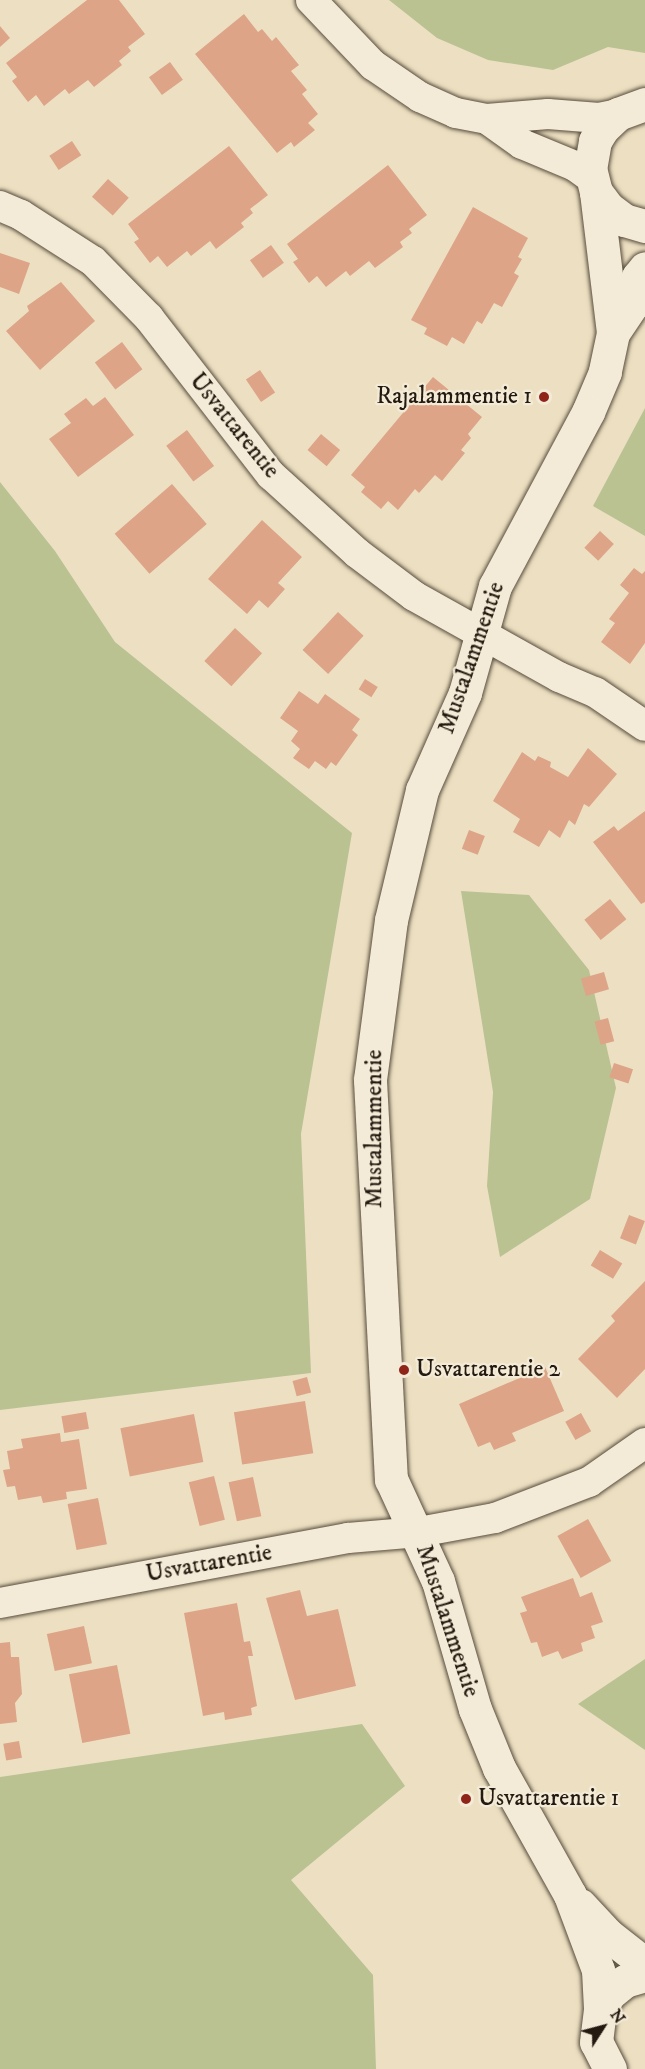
<!DOCTYPE html>
<html>
<head>
<meta charset="utf-8">
<style>
	body { margin:0 }
	#map { position:relative; width:645px; height:2069px; overflow:hidden; background:#ede0c2; font-family:"IM FELL DW Pica",serif }
	div>[style] { position:absolute }
	[style*='--x'] { left:calc(var(--x)*1px); top:calc(var(--y)*1px); width:calc(var(--w)*1px); rotate:calc(var(--a)*1deg) }
	.green>* { inset:0; background:#bac292 }
	.building>* { inset:0; background:#dda487; transform-origin:0 0 }
	.roads { filter:drop-shadow(0 0 2px #574c3c) drop-shadow(0 0 2px #574c3c) }
	.minor>* { height:30px; margin:-15px; padding:0 15px; transform-origin:15px; border-radius:15px; background:#f3ebd7 }
	.tertiary>* { height:33px; margin:-16.5px; padding:0 16.5px; transform-origin:16.5px; border-radius:16.5px; background:#f3ebd7 }
	.dots>* { width:16px; height:16px; translate:-50% -50%; box-sizing:border-box; border:3px solid #f3ebd7; border-radius:50% }
	span { translate:-50% -50%; white-space:nowrap; text-align:center; line-height:1.15; -webkit-text-stroke:4.5px #f3ebd7; paint-order:stroke }
	.poi-label { font-size:24px; color:#251a10 }
	.right { translate:-100% -50%; text-align:right }
	.left { translate:0 -50%; text-align:left }
	.street-label { font-size:24px; color:#251a10 }
	.north { position:absolute; left:573px; top:1997px; width:60px; height:60px; -webkit-text-stroke:4px #f3ebd7; paint-order:stroke; rotate:54deg; font-size:16px; font-weight:700; line-height:24px; text-align:center; color:#251a10 }
	.north::after { content:''; display:block; margin:auto; width:21px; height:27px; background:#251a10; clip-path:polygon(50% 0,100% 100%,50% 72%,0 100%) }
</style>
</head>
<body>
<div id="map">
	<div class="green">
		<div style="clip-path:polygon(389px 0,645px 0,645px 53px,608px 47px,553px 70px,488px 60px,437px 38px)"></div>
		<div style="clip-path:polygon(645px 408px,645px 536px,593px 506px)"></div>
		<div style="clip-path:polygon(0 482px,55px 551px,115px 642px,352px 833px,301px 1134px,311px 1373px,0 1410px)"></div>
		<div style="clip-path:polygon(461px 891px,529px 895px,589px 970px,616px 1088px,590px 1199px,500px 1257px,487px 1186px,493px 1092px)"></div>
		<div style="clip-path:polygon(645px 1659px,645px 1750px,578px 1704px)"></div>
		<div style="clip-path:polygon(362px 1724px,405px 1786px,291px 1880px,373px 1975px,376px 2069px,0 2069px,0 1777px)"></div>
	</div>
	<div class="building">
		<div style="clip-path:polygon(87px 0,119px 0,145px 34px,128px 47px,131px 51px,119px 61px,122px 65px,94px 87px,88px 80px,69px 94px,65px 89px,44px 106px,36px 95px,28px 102px,12px 81px,17px 77px,6px 63px)"></div>
		<div style="clip-path:polygon(244px 14px,258px 32px,262px 29px,272px 41px,276px 37px,299px 65px,291px 71px,307px 90px,302px 94px,318px 114px,308px 123px,315px 130px,294px 147px,291px 142px,277px 153px,195px 54px)"></div>
		<div style="clip-path:polygon(0 26px,10px 38px,0 47px)"></div>
		<div style="left:170px;top:62px;width:22px;height:26px;rotate:54deg"></div>
		<div style="left:72px;top:141px;width:17px;height:27px;rotate:57deg"></div>
		<div style="clip-path:polygon(229px 146px,268px 195px,250px 209px,253px 213px,241px 223px,244px 227px,216px 249px,210px 241px,191px 256px,187px 251px,167px 267px,158px 256px,150px 263px,134px 242px,139px 239px,128px 224px)"></div>
		<div style="clip-path:polygon(388px 165px,427px 215px,409px 229px,412px 233px,400px 242px,403px 247px,375px 268px,369px 261px,350px 276px,346px 271px,326px 287px,317px 276px,309px 283px,293px 262px,298px 259px,287px 244px)"></div>
		<div style="left:108px;top:179px;width:28px;height:24px;rotate:42deg"></div>
		<div style="clip-path:polygon(473px 207px,528px 238px,518px 257px,522px 259px,514px 273px,519px 276px,502px 307px,494px 303px,482px 324px,477px 321px,464px 344px,452px 337px,447px 346px,424px 334px,427px 328px,411px 320px)"></div>
		<div style="left:271px;top:245px;width:22px;height:26px;rotate:54deg"></div>
		<div style="clip-path:polygon(0 253px,30px 263px,19px 294px,0 287px)"></div>
		<div style="clip-path:polygon(61px 282px,95px 321px,40px 370px,6px 331px,29px 311px,27px 306px)"></div>
		<div style="left:122px;top:342px;width:34px;height:34px;rotate:53deg"></div>
		<div style="left:260px;top:370px;width:27px;height:17px;rotate:56deg"></div>
		<div style="clip-path:polygon(433px 377px,482px 417px,468px 434px,471px 438px,461px 450px,465px 453px,442px 481px,435px 475px,419px 493px,415px 489px,398px 510px,388px 501px,381px 509px,361px 492px,365px 487px,351px 475px)"></div>
		<div style="clip-path:polygon(105px 397px,134px 435px,78px 477px,49px 439px,71px 423px,64px 414px,86px 398px,93px 406px)"></div>
		<div style="left:187px;top:430px;width:45px;height:26px;rotate:53deg"></div>
		<div style="left:321px;top:434px;width:25px;height:21px;rotate:40deg"></div>
		<div style="left:172px;top:484px;width:53px;height:76px;rotate:49deg"></div>
		<div style="clip-path:polygon(262px 520px,302px 557px,278px 583px,285px 589px,268px 608px,259px 600px,247px 614px,208px 579px)"></div>
		<div style="left:600px;top:531px;width:19px;height:23px;rotate:43deg"></div>
		<div style="clip-path:polygon(634px 568px,642px 574px,645px 571px,645px 643px,630px 664px,601px 642px,615px 623px,609px 619px,629px 593px,620px 585px)"></div>
		<div style="left:338px;top:612px;width:35px;height:52px;rotate:43deg"></div>
		<div style="left:235px;top:628px;width:37px;height:45px;rotate:43deg"></div>
		<div style="left:365px;top:679px;width:15px;height:12px;rotate:32deg"></div>
		<div style="clip-path:polygon(299px 691px,318px 704px,325px 694px,360px 719px,352px 730px,358px 735px,336px 766px,331px 762px,326px 769px,315px 761px,309px 769px,293px 758px,300px 749px,291px 741px,298px 731px,280px 718px)"></div>
		<div style="clip-path:polygon(588px 748px,617px 774px,589px 807px,584px 804px,575px 825px,569px 820px,560px 838px,549px 830px,539px 847px,513px 832px,520px 819px,493px 801px,522px 752px,535px 761px,538px 756px,551px 762px,550px 767px,568px 777px)"></div>
		<div style="clip-path:polygon(645px 811px,645px 902px,641px 904px,593px 842px,614px 826px,618px 831px)"></div>
		<div style="left:469px;top:830px;width:17px;height:20px;rotate:21deg"></div>
		<div style="left:610px;top:899px;width:26px;height:33px;rotate:51deg"></div>
		<div style="left:604px;top:972px;width:18px;height:24px;rotate:74deg"></div>
		<div style="left:608px;top:1018px;width:24px;height:14px;rotate:75deg"></div>
		<div style="left:614px;top:1063px;width:20px;height:15px;rotate:18deg"></div>
		<div style="left:629px;top:1215px;width:17px;height:25px;rotate:21deg"></div>
		<div style="left:600px;top:1250px;width:26px;height:18px;rotate:31deg"></div>
		<div style="clip-path:polygon(645px 1281px,645px 1369px,617px 1398px,578px 1359px,615px 1321px,611px 1316px)"></div>
		<div style="clip-path:polygon(545px 1367px,564px 1411px,512px 1433px,516px 1441px,494px 1450px,490px 1442px,478px 1447px,459px 1404px)"></div>
		<div style="left:307px;top:1377px;width:16px;height:15px;rotate:75deg"></div>
		<div style="left:305px;top:1401px;width:53px;height:72px;rotate:81deg"></div>
		<div style="left:86px;top:1412px;width:17px;height:25px;rotate:80deg"></div>
		<div style="left:581px;top:1413px;width:21px;height:18px;rotate:61deg"></div>
		<div style="left:194px;top:1414px;width:49px;height:75px;rotate:79deg"></div>
		<div style="clip-path:polygon(60px 1433px,61px 1442px,79px 1439px,87px 1489px,66px 1492px,67px 1499px,43px 1503px,41px 1496px,18px 1500px,15px 1486px,7px 1487px,3px 1470px,10px 1469px,7px 1451px,23px 1448px,21px 1439px)"></div>
		<div style="left:214px;top:1476px;width:45px;height:26px;rotate:76deg"></div>
		<div style="left:253px;top:1477px;width:40px;height:25px;rotate:78deg"></div>
		<div style="left:98px;top:1498px;width:47px;height:31px;rotate:79deg"></div>
		<div style="left:588px;top:1519px;width:48px;height:35px;rotate:61deg"></div>
		<div style="clip-path:polygon(573px 1578px,580px 1597px,592px 1592px,603px 1622px,591px 1626px,595px 1638px,581px 1643px,583px 1651px,562px 1659px,558px 1651px,542px 1657px,537px 1642px,531px 1643px,520px 1613px,527px 1611px,521px 1597px)"></div>
		<div style="clip-path:polygon(300px 1590px,307px 1616px,338px 1609px,356px 1686px,295px 1700px,266px 1598px)"></div>
		<div style="clip-path:polygon(237px 1603px,244px 1642px,250px 1641px,253px 1656px,248px 1656px,257px 1706px,251px 1708px,252px 1715px,225px 1720px,224px 1712px,203px 1716px,184px 1613px)"></div>
		<div style="left:84px;top:1626px;width:38px;height:38px;rotate:78deg"></div>
		<div style="clip-path:polygon(10px 1642px,11px 1657px,19px 1657px,22px 1694px,15px 1703px,17px 1722px,0 1724px,0 1643px)"></div>
		<div style="left:117px;top:1665px;width:70px;height:49px;rotate:79deg"></div>
		<div style="left:19px;top:1741px;width:17px;height:16px;rotate:80deg"></div>
	</div>
	<div class="roads">
		<div class="minor">
			<div style="--x:311;--y:0;--w:90;--a:46.4"></div>
			<div style="--x:373;--y:65;--w:57;--a:34.2"></div>
			<div style="--x:420;--y:97;--w:39;--a:24"></div>
			<div style="--x:456;--y:113;--w:32;--a:11"></div>
			<div style="--x:487;--y:119;--w:61;--a:-4.7"></div>
			<div style="--x:548;--y:114;--w:51;--a:4.5"></div>
			<div style="--x:599;--y:118;--w:19;--a:-12"></div>
			<div style="--x:487;--y:119;--w:43;--a:35.5"></div>
			<div style="--x:522;--y:144;--w:57;--a:22.5"></div>
			<div style="--x:575;--y:166;--w:22;--a:36"></div>
			<div style="--x:0;--y:206;--w:23;--a:23"></div>
			<div style="--x:21;--y:215;--w:85;--a:32.6"></div>
			<div style="--x:93;--y:261;--w:80;--a:45.5"></div>
			<div style="--x:149;--y:318;--w:199;--a:52.2"></div>
			<div style="--x:271;--y:475;--w:116;--a:42.2"></div>
			<div style="--x:357;--y:553;--w:71;--a:37"></div>
			<div style="--x:414;--y:596;--w:166;--a:29.2"></div>
			<div style="--x:559;--y:677;--w:39;--a:23"></div>
			<div style="--x:595;--y:692;--w:60;--a:34.2"></div>
			<div style="--x:0;--y:1603;--w:354;--a:-10.6"></div>
			<div style="--x:348;--y:1538;--w:71;--a:-4.8"></div>
			<div style="--x:419;--y:1532;--w:77;--a:-10.4"></div>
			<div style="--x:495;--y:1518;--w:101;--a:-21"></div>
			<div style="--x:589;--y:1482;--w:68;--a:-34.9"></div>
		</div>
		<div class="tertiary">
			<div style="--x:645;--y:104;--w:29;--a:160"></div>
			<div style="--x:618;--y:114;--w:21;--a:137"></div>
			<div style="--x:603;--y:128;--w:15;--a:122"></div>
			<div style="--x:595;--y:141;--w:27;--a:100"></div>
			<div style="--x:590;--y:168;--w:25;--a:76"></div>
			<div style="--x:596;--y:192;--w:20;--a:53"></div>
			<div style="--x:608;--y:208;--w:20;--a:37"></div>
			<div style="--x:624;--y:220;--w:22;--a:16"></div>
			<div style="--x:596;--y:192;--w:142;--a:83.1"></div>
			<div style="--x:613;--y:333;--w:40;--a:102"></div>
			<div style="--x:605;--y:372;--w:43;--a:113"></div>
			<div style="--x:588;--y:412;--w:197;--a:118.1"></div>
			<div style="--x:495;--y:586;--w:111;--a:105.7"></div>
			<div style="--x:465;--y:693;--w:106;--a:113.9"></div>
			<div style="--x:422;--y:790;--w:134;--a:103.4"></div>
			<div style="--x:391;--y:920;--w:161;--a:97.5"></div>
			<div style="--x:370;--y:1080;--w:400;--a:87"></div>
			<div style="--x:391;--y:1479;--w:112;--a:65.3"></div>
			<div style="--x:438;--y:1581;--w:133;--a:73.9"></div>
			<div style="--x:475;--y:1709;--w:64;--a:67.9"></div>
			<div style="--x:499;--y:1768;--w:145;--a:60.8"></div>
			<div style="--x:570;--y:1895;--w:80;--a:69.5"></div>
			<div style="--x:598;--y:1970;--w:39;--a:87"></div>
			<div style="--x:613;--y:333;--w:34;--a:-56"></div>
			<div style="--x:632;--y:305;--w:29;--a:-78"></div>
			<div style="--x:638;--y:277;--w:11;--a:-52"></div>
			<div style="--x:580;--y:1905;--w:41;--a:47"></div>
			<div style="--x:608;--y:1935;--w:47;--a:38.1"></div>
			<div style="--x:610;--y:2069;--w:30;--a:-117"></div>
			<div style="--x:596;--y:2042;--w:33;--a:-83"></div>
			<div style="--x:600;--y:2009;--w:17;--a:-59"></div>
			<div style="--x:609;--y:1994;--w:21;--a:-39"></div>
			<div style="--x:625;--y:1981;--w:21;--a:-17"></div>
		</div>
	</div>
	<div class="dots">
		<div style="left:544px;top:397px;background:#8f2418"></div>
		<div style="left:404px;top:1370px;background:#8f2418"></div>
		<div style="left:466px;top:1799px;background:#8f2418"></div>
	</div>
	<div class="poi-label">
		<span class="right" style="left:532px;top:397px">Rajalammentie 1</span>
		<span class="left" style="left:416px;top:1370px">Usvattarentie 2</span>
		<span class="left" style="left:478px;top:1799px">Usvattarentie 1</span>
	</div>
	<div class="street-label">
		<span style="left:234px;top:426px;rotate:51deg">Usvattarentie</span>
		<span style="left:472px;top:658px;rotate:-71deg">Mustalammentie</span>
		<span style="left:375px;top:1129px;rotate:-90deg">Mustalammentie</span>
		<span style="left:209px;top:1564px;rotate:-10deg">Usvattarentie</span>
		<span style="left:447px;top:1621px;rotate:72deg">Mustalammentie</span>
	</div>
	<div class="north">N</div>
</div>
</body>
</html>
